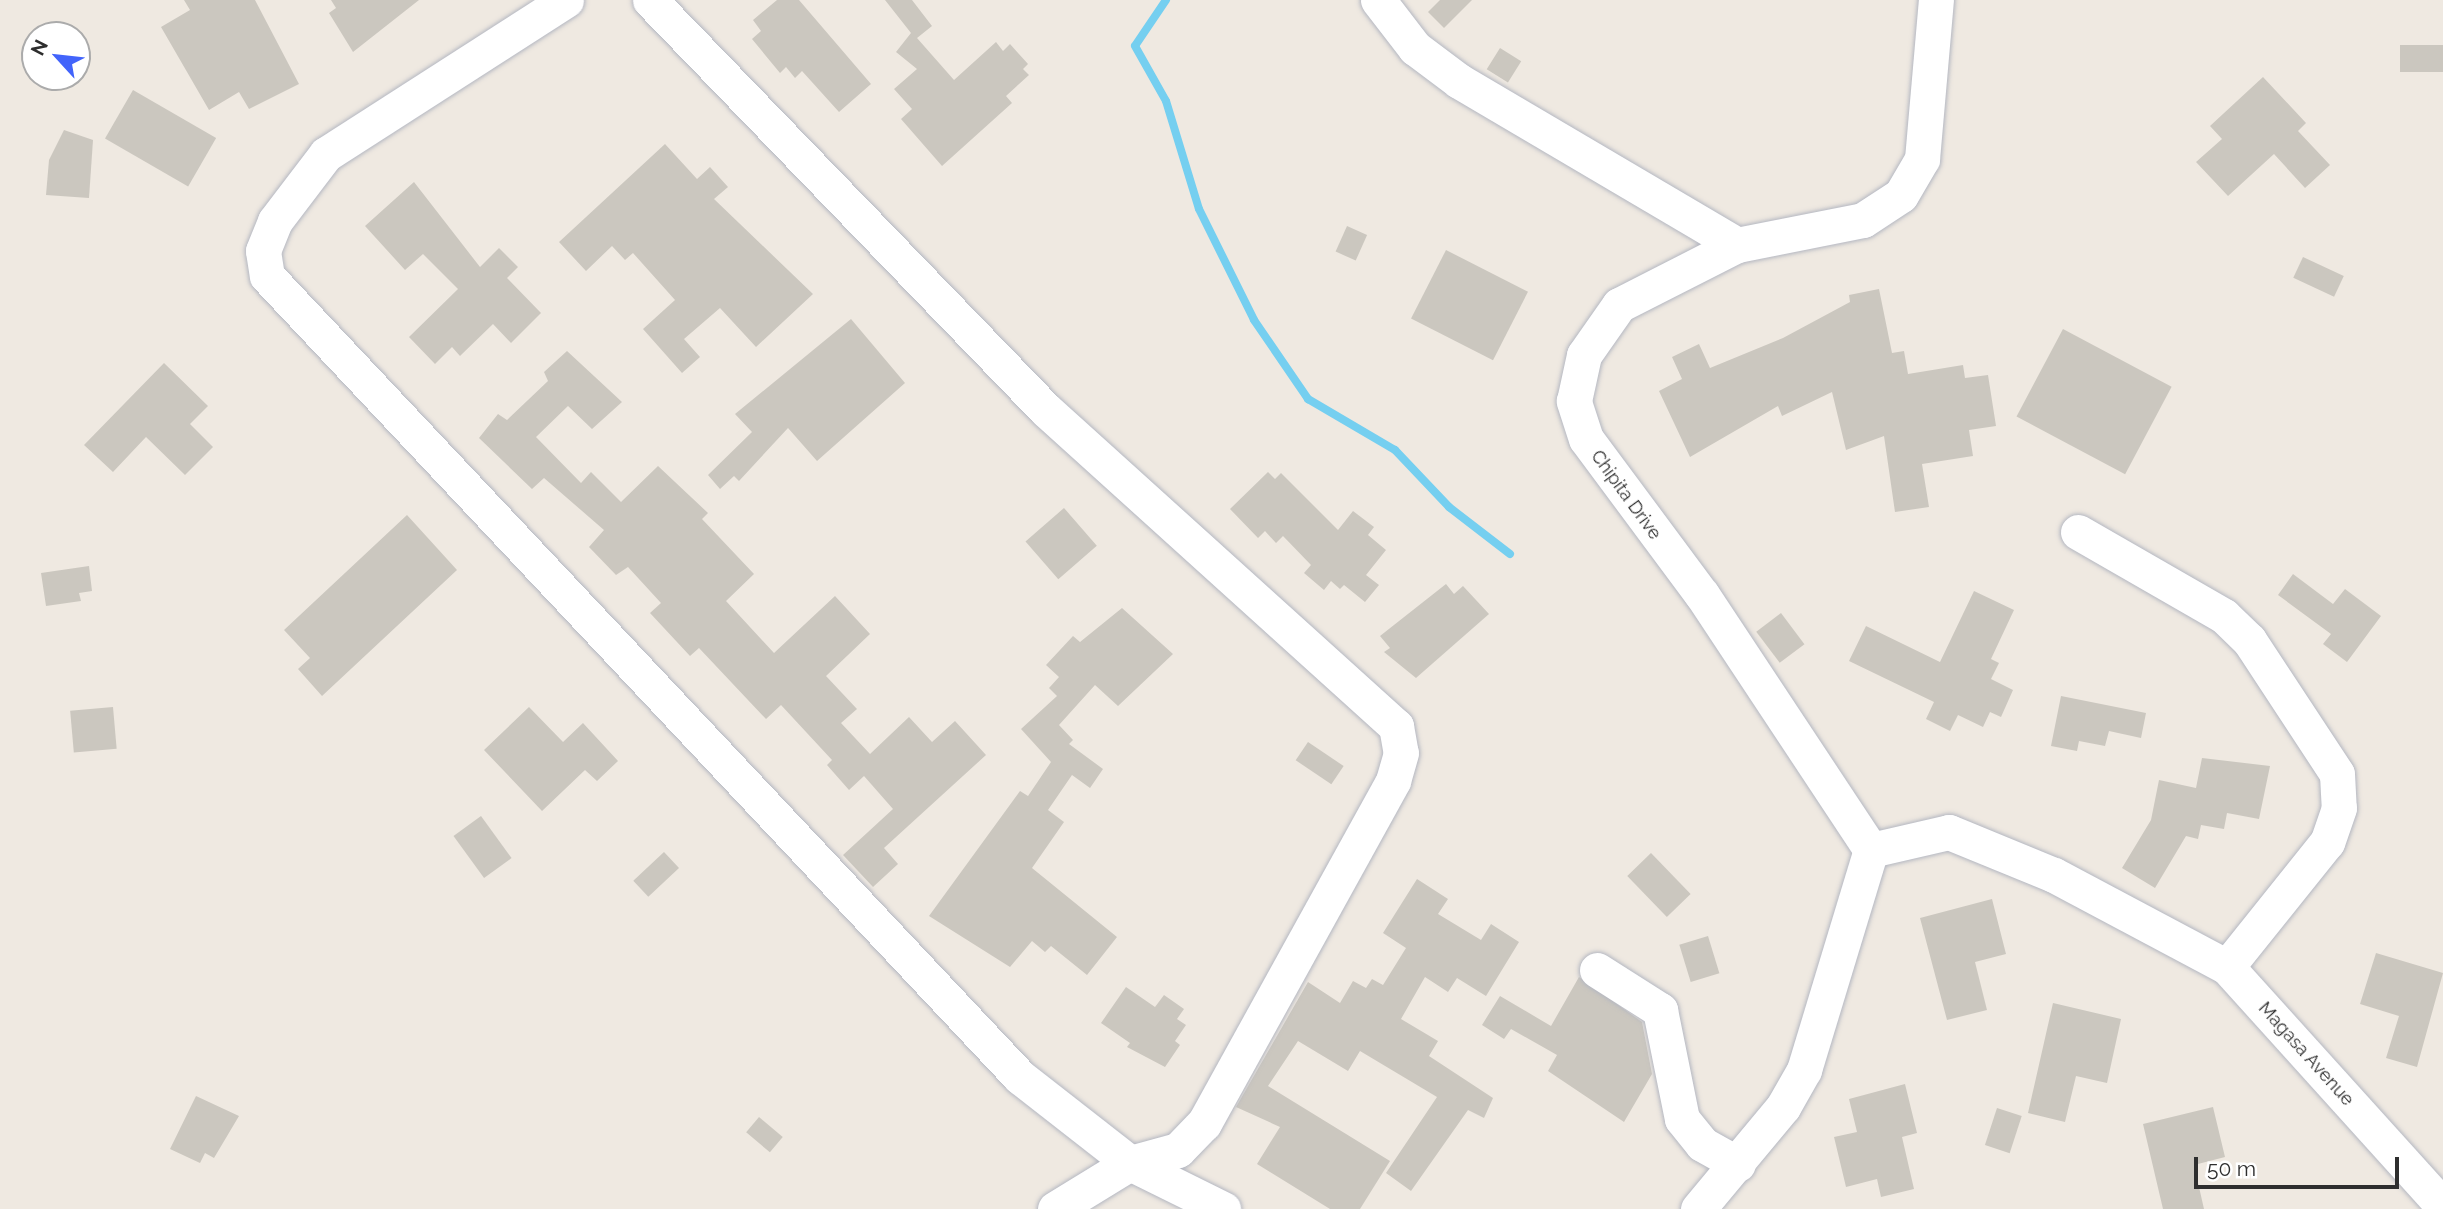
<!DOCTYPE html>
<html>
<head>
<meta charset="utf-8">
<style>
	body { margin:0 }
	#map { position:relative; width:2443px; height:1209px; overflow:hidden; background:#efe9e1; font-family:Raleway,sans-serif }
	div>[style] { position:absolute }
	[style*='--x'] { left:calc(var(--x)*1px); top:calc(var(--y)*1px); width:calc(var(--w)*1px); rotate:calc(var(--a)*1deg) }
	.stream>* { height:8px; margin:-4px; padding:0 4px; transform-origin:4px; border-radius:4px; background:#75cff0 }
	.building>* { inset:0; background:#cbc7bf; transform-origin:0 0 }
	.roads { filter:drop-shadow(0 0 2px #b4b7c1) drop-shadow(0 0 2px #b4b7c1) }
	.minor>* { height:35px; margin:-17.5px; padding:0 17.5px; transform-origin:17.5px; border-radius:17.5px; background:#fff }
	span { translate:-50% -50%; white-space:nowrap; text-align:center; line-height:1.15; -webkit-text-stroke:6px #fff; paint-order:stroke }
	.street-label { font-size:18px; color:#2e2e2e }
	.north { position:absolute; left:21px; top:21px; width:70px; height:70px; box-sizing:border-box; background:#fff; border:2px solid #ababab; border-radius:50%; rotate:297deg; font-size:19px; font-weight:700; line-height:28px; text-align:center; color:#2e2e2e }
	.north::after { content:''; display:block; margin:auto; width:24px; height:32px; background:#4264fb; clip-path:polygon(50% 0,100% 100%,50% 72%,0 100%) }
	.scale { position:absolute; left:2194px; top:1157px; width:205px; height:32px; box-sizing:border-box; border:4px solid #2e2e2e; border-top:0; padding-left:9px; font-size:21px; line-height:24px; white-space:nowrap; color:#2e2e2e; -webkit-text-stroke:5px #fff; paint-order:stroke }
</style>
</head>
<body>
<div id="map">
	<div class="stream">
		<div style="--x:1166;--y:0;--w:55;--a:124"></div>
		<div style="--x:1135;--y:46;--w:63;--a:60.6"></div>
		<div style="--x:1166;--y:101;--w:113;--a:73"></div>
		<div style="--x:1199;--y:209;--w:124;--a:63.6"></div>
		<div style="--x:1254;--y:320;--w:96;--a:55.6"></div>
		<div style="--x:1308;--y:399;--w:101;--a:30.4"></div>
		<div style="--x:1395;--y:450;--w:79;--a:46.5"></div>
		<div style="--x:1449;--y:507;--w:77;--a:37.6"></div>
	</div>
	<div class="building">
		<div style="clip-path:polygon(184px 0,255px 0,299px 84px,249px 109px,239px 92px,209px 110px,161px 27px,190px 10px)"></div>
		<div style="clip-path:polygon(331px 0,419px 0,353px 52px,329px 13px,336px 8px)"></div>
		<div style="clip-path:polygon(777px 0,799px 0,871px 84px,839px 112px,802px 71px,795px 78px,786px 67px,780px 73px,752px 39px,761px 31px,753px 20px)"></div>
		<div style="clip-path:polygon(885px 0,912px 0,932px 26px,917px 38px,954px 80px,996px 42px,1003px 51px,1010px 44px,1028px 64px,1023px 69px,1029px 75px,1006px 96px,1012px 103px,942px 166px,901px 119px,912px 109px,894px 89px,917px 69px,896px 52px,911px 33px)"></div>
		<div style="clip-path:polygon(1440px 0,1472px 0,1444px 28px,1428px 12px)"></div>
		<div style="left:2400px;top:45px;width:43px;height:27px"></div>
		<div style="left:1500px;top:48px;width:25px;height:25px;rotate:32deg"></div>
		<div style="clip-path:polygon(2263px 77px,2306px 123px,2298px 131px,2330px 165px,2305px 188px,2274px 154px,2228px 196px,2196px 162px,2222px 139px,2210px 126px)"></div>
		<div style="left:133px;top:90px;width:96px;height:56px;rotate:30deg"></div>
		<div style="clip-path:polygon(64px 130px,93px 140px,89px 198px,46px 195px,49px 160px)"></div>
		<div style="clip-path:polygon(665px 144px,697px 179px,710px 167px,728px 187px,714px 199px,813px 294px,756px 347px,720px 308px,684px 339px,700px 357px,682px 373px,643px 329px,675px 300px,633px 253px,625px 260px,612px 246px,586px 271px,559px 242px)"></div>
		<div style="clip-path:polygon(414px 182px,480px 267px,499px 248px,518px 267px,507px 278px,541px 313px,511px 343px,493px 324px,460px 356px,452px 347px,435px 364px,409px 337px,458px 289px,423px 254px,405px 270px,365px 226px)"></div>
		<div style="left:1347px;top:226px;width:22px;height:28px;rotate:24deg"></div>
		<div style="left:1446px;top:250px;width:92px;height:77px;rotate:27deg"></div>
		<div style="left:2303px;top:257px;width:45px;height:23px;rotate:25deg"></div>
		<div style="clip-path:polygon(1879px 289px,1892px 353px,1904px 351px,1908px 374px,1963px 365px,1965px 378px,1988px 375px,1996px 426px,1969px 430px,1973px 456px,1922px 464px,1929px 507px,1895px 512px,1884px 436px,1846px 450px,1832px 392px,1782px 416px,1778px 406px,1690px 457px,1659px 391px,1682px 379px,1672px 357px,1699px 344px,1710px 368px,1783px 338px,1850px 302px,1849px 295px)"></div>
		<div style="clip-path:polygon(851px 319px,905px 383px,817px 461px,788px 428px,739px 481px,734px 476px,720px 489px,708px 475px,752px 432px,735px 414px)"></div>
		<div style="left:2063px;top:329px;width:123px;height:99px;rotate:28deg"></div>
		<div style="clip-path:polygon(567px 351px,622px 402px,592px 429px,568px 406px,536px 437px,581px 483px,591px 472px,621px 502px,658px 466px,708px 513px,702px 519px,754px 574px,726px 601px,774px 653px,835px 596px,870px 634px,826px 676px,857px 709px,841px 723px,870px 754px,909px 717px,932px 742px,955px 721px,986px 755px,884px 848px,898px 864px,873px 887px,843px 855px,893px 809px,864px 776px,849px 790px,827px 765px,832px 760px,781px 705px,766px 719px,699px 648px,690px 656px,650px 613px,661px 603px,628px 567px,616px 575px,589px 547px,604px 530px,544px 478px,532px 489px,479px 438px,498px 414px,507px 420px,548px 381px,544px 372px)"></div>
		<div style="clip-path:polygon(164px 363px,208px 406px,190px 424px,213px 447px,185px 475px,146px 437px,113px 472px,84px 445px)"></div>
		<div style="clip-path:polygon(1268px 472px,1275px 479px,1281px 473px,1338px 530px,1353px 511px,1374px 527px,1368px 535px,1386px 550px,1366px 575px,1379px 585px,1365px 602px,1344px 585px,1340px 589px,1331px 581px,1324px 590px,1304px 573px,1311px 565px,1283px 536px,1276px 543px,1265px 531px,1258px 538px,1230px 509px)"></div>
		<div style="left:1064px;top:508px;width:50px;height:51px;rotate:49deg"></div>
		<div style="clip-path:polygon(407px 515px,457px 570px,322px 696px,298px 669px,310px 658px,284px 630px)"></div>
		<div style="clip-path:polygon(89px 566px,92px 591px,79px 593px,81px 601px,46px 606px,41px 573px)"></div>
		<div style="clip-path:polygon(2293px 574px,2333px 604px,2345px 589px,2381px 616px,2347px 662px,2323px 644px,2331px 634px,2278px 595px)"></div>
		<div style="clip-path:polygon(1446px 584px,1454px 594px,1463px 586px,1489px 614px,1416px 678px,1384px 652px,1390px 648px,1380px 636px)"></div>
		<div style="clip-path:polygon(1974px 591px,2014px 610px,1991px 659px,1999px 663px,1991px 679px,2013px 690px,2001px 717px,1990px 712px,1983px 727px,1958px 715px,1950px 731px,1926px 719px,1934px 702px,1849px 661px,1866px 626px,1940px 662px)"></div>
		<div style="clip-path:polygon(1122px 608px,1173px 654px,1118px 706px,1095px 685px,1059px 725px,1073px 740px,1069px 744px,1103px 769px,1090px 788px,1072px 775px,1048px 810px,1064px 822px,1032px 868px,1117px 937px,1087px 975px,1051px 946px,1045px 952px,1032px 941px,1010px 967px,929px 916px,1020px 791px,1028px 796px,1051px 762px,1021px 729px,1057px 696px,1049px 688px,1059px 677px,1046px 665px,1073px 636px,1080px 642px)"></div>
		<div style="left:1781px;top:613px;width:39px;height:31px;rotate:53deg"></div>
		<div style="clip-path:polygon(2061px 696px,2146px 713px,2141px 738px,2109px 731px,2105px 746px,2079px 741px,2077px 751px,2051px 746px)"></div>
		<div style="left:113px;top:707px;width:42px;height:43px;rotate:85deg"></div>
		<div style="clip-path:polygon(529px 707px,563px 742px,583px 723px,618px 761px,597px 781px,585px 770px,542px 811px,484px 750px)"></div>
		<div style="left:1308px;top:742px;width:43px;height:22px;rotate:34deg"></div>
		<div style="clip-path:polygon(2202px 758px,2270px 766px,2259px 819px,2227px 813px,2224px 829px,2201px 825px,2198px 839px,2186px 836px,2155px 888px,2122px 868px,2151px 820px,2159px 780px,2196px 788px)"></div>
		<div style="left:481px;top:816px;width:52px;height:34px;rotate:54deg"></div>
		<div style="left:664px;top:852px;width:22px;height:42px;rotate:47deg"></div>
		<div style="left:1651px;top:853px;width:57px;height:33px;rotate:46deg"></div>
		<div style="clip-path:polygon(1417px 879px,1448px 899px,1438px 914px,1481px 940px,1491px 924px,1519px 942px,1486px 996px,1457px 978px,1448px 992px,1425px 977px,1401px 1019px,1438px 1041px,1429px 1056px,1493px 1098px,1484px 1118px,1468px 1110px,1411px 1191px,1386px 1173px,1437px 1097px,1360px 1051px,1348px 1071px,1298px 1041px,1268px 1086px,1390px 1161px,1360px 1209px,1330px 1209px,1257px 1164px,1280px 1127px,1236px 1107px,1308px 982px,1340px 1003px,1353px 981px,1366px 988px,1372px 979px,1383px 985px,1406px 948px,1383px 933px)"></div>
		<div style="clip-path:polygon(1992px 899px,2006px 954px,1975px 962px,1987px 1010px,1947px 1020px,1920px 918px)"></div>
		<div style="left:1708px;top:936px;width:39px;height:30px;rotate:73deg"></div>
		<div style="clip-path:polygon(2376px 953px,2443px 973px,2417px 1067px,2386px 1058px,2399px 1016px,2360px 1004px)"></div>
		<div style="clip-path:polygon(1579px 977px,1642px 1022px,1652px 1074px,1624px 1122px,1548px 1071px,1557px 1055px,1511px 1029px,1504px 1039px,1482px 1025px,1500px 996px,1551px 1026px)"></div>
		<div style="clip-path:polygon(1126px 987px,1155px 1007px,1164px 995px,1184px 1009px,1177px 1019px,1186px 1025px,1175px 1041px,1180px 1045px,1165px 1067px,1127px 1047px,1130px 1043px,1101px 1023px)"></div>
		<div style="clip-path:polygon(2053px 1003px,2121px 1019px,2107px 1083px,2076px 1076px,2065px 1122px,2028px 1113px)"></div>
		<div style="clip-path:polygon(1905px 1084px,1917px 1133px,1902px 1137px,1914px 1189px,1881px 1197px,1877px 1179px,1846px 1187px,1834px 1137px,1857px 1132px,1849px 1099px)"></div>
		<div style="clip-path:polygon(196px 1096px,239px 1116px,214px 1158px,205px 1153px,200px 1163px,170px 1149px)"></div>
		<div style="clip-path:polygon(2213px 1107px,2225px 1157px,2194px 1165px,2204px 1209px,2163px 1209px,2143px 1124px)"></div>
		<div style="left:1997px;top:1108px;width:26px;height:39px;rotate:18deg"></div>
		<div style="left:759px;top:1117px;width:31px;height:20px;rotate:40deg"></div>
	</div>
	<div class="roads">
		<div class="minor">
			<div style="--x:566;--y:0;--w:285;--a:147.3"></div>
			<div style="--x:326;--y:154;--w:84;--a:127.3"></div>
			<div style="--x:275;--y:221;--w:32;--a:112"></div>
			<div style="--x:263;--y:251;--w:25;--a:81"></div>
			<div style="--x:267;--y:276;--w:1099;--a:46.77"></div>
			<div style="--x:1020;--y:1077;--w:140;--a:38"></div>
			<div style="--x:1130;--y:1163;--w:104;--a:26.3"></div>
			<div style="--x:650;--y:0;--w:570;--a:46"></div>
			<div style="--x:1046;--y:410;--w:472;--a:42.1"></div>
			<div style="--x:1396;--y:726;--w:27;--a:80"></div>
			<div style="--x:1401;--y:753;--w:29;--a:106"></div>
			<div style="--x:1393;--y:781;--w:391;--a:118.9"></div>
			<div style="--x:1204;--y:1123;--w:37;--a:134"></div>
			<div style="--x:1178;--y:1150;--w:50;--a:164.8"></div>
			<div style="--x:1130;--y:1163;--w:88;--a:148.5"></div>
			<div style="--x:1378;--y:0;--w:61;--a:52.4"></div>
			<div style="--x:1415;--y:48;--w:55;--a:36.9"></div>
			<div style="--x:1459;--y:81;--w:323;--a:30.5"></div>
			<div style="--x:2078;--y:532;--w:168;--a:29.9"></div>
			<div style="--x:2224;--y:616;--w:35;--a:44"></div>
			<div style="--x:2249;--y:640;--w:160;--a:56.7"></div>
			<div style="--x:2337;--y:774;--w:34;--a:87"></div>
			<div style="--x:2339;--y:808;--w:36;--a:109"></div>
			<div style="--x:2327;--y:842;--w:160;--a:128.7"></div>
			<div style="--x:1871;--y:850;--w:306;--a:-123.5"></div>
			<div style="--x:1702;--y:595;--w:194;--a:-126.6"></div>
			<div style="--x:1586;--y:439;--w:40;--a:-108"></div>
			<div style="--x:1574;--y:401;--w:47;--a:-77.7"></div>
			<div style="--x:1584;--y:355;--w:61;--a:-55"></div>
			<div style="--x:1619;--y:305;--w:132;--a:-27"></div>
			<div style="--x:1737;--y:245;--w:128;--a:-11.2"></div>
			<div style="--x:1863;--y:220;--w:45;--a:-33.3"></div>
			<div style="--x:1901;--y:195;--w:42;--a:-59.7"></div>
			<div style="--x:1922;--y:159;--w:160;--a:-85"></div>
			<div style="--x:1597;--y:970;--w:75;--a:32.4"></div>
			<div style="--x:1660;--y:1010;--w:111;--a:78.6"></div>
			<div style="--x:1682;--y:1119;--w:32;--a:51"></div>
			<div style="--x:1702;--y:1144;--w:41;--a:29.1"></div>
			<div style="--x:1698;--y:1209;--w:133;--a:-50.2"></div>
			<div style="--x:1783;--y:1107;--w:43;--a:-60.4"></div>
			<div style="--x:1804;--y:1070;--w:230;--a:-73.1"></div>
			<div style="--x:1871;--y:850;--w:80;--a:-13"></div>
			<div style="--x:1949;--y:832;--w:113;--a:22.3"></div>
			<div style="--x:2054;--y:875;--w:196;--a:28"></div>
			<div style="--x:2227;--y:967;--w:322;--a:47.9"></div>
		</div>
	</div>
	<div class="street-label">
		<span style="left:1626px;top:495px;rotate:54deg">Chipita Drive</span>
		<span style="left:2306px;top:1054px;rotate:48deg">Magasa Avenue</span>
	</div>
	<div class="north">N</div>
	<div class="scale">50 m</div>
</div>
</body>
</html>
